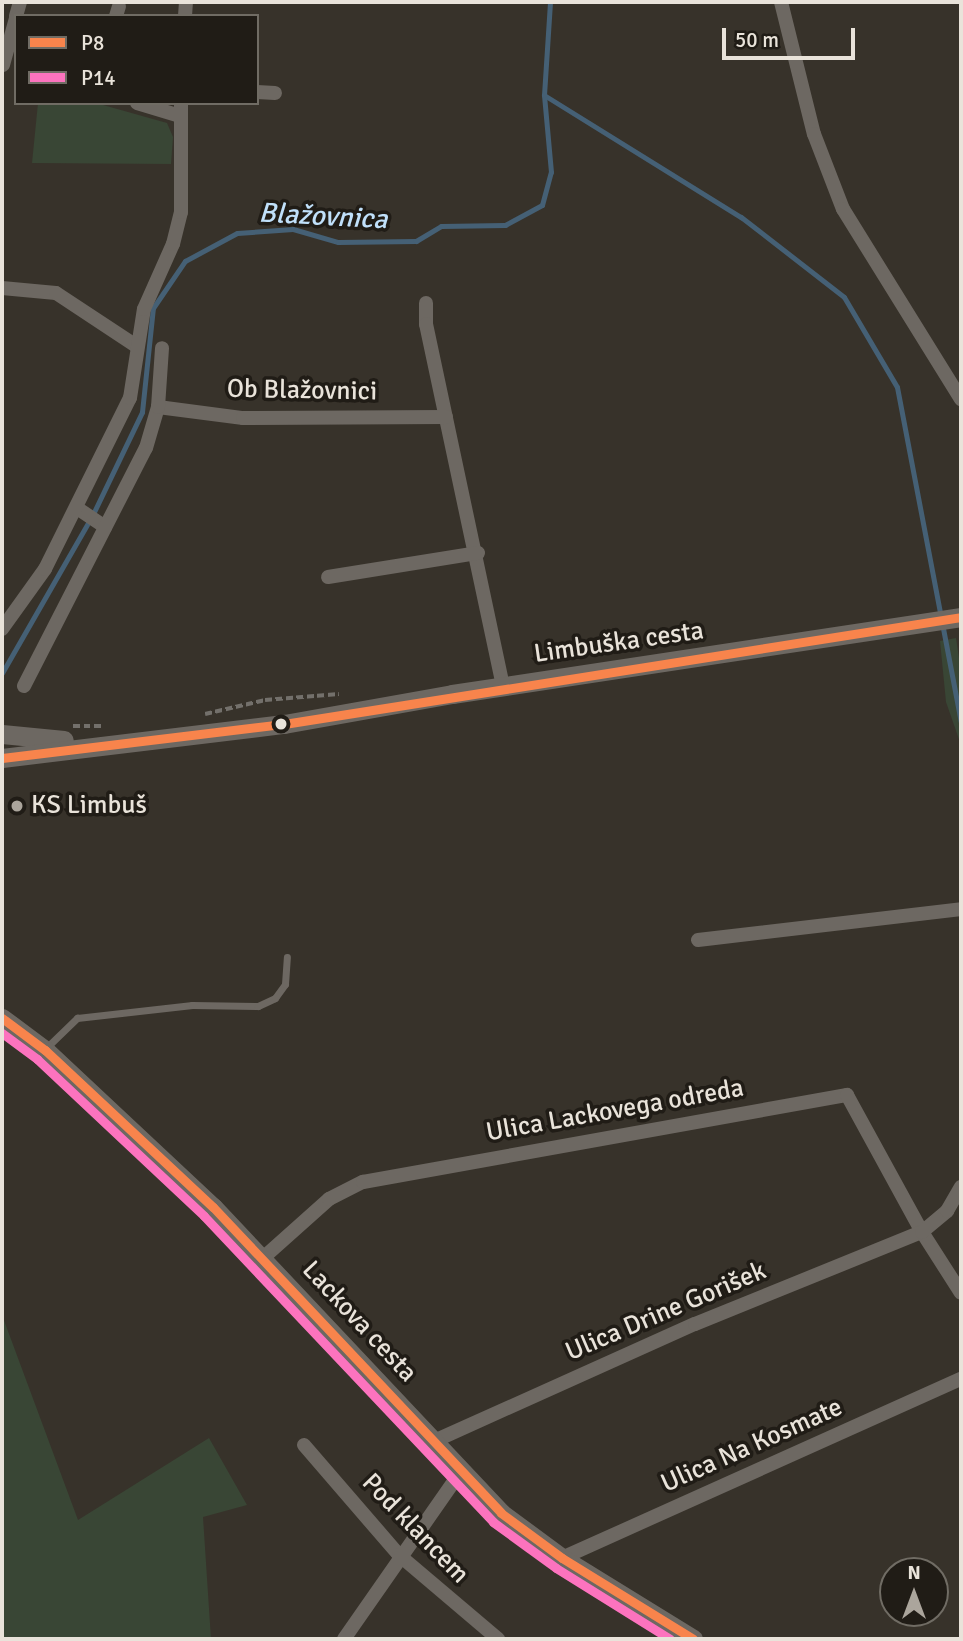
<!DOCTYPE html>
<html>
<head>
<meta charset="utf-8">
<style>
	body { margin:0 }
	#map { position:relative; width:963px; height:1641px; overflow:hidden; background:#37322a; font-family:Signika,sans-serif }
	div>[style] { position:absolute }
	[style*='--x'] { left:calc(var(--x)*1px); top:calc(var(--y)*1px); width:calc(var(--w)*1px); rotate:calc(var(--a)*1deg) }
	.green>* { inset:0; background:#394635 }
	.stream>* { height:5px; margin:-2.5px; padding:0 2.5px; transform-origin:2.5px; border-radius:2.5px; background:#456075 }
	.path>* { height:3.5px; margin-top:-1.75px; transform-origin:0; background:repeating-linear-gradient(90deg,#73706b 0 7px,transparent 0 10.5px) }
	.lane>* { height:7px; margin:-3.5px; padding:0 3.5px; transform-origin:3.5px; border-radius:3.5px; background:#6d6862 }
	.street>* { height:14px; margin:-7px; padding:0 7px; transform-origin:7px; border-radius:7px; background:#6d6862 }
	.secondary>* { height:19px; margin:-9.5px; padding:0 9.5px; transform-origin:9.5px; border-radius:9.5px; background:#6d6862 }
	.bus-1>* { height:9px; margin:-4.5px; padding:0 4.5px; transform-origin:4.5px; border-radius:4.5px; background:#f8844c }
	.bus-2>* { height:9px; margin:-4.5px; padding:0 4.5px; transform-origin:4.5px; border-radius:4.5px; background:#fc73be }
	.dots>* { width:19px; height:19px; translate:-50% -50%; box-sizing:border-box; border:4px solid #201c16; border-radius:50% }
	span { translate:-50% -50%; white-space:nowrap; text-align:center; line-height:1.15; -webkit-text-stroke:7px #201c16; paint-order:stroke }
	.street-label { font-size:26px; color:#e9e3da }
	.poi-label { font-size:26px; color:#e9e3da }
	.left { translate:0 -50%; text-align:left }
	.water-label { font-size:28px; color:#c0e0fa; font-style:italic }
	.frame { position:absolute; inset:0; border:4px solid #e9e3da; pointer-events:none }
	.legend { position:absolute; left:14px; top:14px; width:245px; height:91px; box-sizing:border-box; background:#201c16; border:2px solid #706c64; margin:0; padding:9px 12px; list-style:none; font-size:21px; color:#e9e3da }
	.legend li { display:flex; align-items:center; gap:14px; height:35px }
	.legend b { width:35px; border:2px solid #706c64 }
	.north { position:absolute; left:879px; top:1557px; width:70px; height:70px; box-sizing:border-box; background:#201c16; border:2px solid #706c64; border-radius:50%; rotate:0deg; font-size:19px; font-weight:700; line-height:28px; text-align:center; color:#e9e3da }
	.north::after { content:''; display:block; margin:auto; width:24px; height:32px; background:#aba59c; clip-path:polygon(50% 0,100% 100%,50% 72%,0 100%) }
	.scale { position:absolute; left:722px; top:28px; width:133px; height:32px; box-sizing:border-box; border:4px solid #e9e3da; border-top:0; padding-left:9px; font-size:21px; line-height:24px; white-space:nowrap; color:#e9e3da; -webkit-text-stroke:5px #201c16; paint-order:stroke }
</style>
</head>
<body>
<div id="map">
	<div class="green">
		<div style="clip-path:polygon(38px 103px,96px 103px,167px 123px,173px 137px,171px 164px,32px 163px)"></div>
		<div style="clip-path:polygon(956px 638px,961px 671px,961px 745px,946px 702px,940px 641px)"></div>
		<div style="clip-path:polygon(2px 1315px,78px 1520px,209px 1438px,247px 1505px,203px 1517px,211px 1639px,2px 1639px)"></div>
	</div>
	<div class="stream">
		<div style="--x:544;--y:95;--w:232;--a:31.8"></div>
		<div style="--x:741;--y:217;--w:130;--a:37.8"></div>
		<div style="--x:844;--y:297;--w:104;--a:59.5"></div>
		<div style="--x:897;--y:387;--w:342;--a:79.2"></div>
		<div style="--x:2;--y:673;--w:183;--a:-60.2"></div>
		<div style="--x:93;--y:514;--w:113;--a:-64.3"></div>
		<div style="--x:142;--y:412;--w:105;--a:-84"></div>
		<div style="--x:153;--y:308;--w:57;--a:-55.8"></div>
		<div style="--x:185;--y:261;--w:59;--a:-28.3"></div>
		<div style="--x:237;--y:233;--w:56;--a:-4.1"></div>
		<div style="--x:293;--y:229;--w:47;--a:16.1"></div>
		<div style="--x:338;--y:242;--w:78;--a:-0.7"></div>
		<div style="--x:416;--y:241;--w:29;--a:-31"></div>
		<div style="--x:441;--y:226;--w:64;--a:-0.9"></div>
		<div style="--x:505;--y:225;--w:42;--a:-28.4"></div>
		<div style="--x:542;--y:205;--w:34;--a:-75"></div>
		<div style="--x:551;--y:172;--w:77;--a:-95.2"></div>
		<div style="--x:544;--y:95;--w:93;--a:-86.3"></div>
	</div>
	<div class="path">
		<div style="--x:205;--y:714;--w:62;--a:-13.1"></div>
		<div style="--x:265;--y:700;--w:74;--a:-4.6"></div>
		<div style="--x:73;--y:726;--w:31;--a:0"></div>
	</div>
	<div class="lane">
		<div style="--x:45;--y:1049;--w:45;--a:-44.1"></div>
		<div style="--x:77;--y:1018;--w:116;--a:-6.4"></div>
		<div style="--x:192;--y:1005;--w:66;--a:0.9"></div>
		<div style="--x:258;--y:1006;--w:19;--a:-25"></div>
		<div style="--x:275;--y:998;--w:17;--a:-54"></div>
		<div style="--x:285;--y:984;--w:27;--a:-86"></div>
	</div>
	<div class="street">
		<div style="--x:781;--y:2;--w:136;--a:76"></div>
		<div style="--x:814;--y:134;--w:80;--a:68.9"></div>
		<div style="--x:843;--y:209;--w:224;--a:58.2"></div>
		<div style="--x:16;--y:16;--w:15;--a:-74"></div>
		<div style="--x:116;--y:16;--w:10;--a:-73"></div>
		<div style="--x:185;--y:16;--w:14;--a:-86"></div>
		<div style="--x:3;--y:65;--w:49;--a:-74.5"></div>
		<div style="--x:257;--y:92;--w:18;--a:3"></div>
		<div style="--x:137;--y:103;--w:45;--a:16.8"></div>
		<div style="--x:2;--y:288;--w:54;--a:5.3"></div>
		<div style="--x:56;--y:293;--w:95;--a:33.4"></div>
		<div style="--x:426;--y:303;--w:21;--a:90"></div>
		<div style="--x:426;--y:324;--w:370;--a:78"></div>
		<div style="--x:158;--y:407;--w:86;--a:7.4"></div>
		<div style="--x:243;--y:418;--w:203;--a:-0.3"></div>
		<div style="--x:77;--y:508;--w:34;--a:34"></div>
		<div style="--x:328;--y:577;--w:152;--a:-9.1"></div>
		<div style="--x:2;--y:629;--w:74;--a:-54.4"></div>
		<div style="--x:45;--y:569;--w:191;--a:-63.6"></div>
		<div style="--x:130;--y:398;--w:90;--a:-81.1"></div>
		<div style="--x:144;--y:309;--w:71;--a:-66"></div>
		<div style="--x:173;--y:244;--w:33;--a:-76"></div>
		<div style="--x:181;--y:212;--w:109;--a:-90"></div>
		<div style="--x:24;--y:686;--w:267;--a:-62.9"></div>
		<div style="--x:146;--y:448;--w:43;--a:-73.7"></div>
		<div style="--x:158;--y:407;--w:59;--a:-86.1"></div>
		<div style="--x:698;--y:940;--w:265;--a:-6.7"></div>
		<div style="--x:263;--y:1258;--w:89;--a:-41.8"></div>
		<div style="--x:329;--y:1199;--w:38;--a:-27"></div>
		<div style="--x:363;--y:1182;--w:492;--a:-10.2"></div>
		<div style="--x:847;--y:1095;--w:156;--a:61.3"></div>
		<div style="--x:922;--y:1232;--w:72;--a:57.4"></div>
		<div style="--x:432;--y:1442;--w:288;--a:-24.2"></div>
		<div style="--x:695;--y:1324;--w:245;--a:-22.1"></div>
		<div style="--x:922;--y:1232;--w:33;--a:-40"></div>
		<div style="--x:947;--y:1211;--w:28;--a:-60"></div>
		<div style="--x:304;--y:1445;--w:145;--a:49.2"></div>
		<div style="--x:399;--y:1555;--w:130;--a:40.3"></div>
		<div style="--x:562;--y:1558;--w:437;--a:-24.2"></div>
		<div style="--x:344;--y:1639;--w:203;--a:-55.1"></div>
	</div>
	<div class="secondary">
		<div style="--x:2;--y:734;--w:62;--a:5.5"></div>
		<div style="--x:2;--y:758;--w:284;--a:-6.9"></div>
		<div style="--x:284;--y:724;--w:171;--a:-10.1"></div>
		<div style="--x:452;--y:694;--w:515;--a:-8.6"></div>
		<div style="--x:2;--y:1018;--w:54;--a:36.7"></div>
		<div style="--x:45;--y:1050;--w:230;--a:43.1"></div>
		<div style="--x:213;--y:1207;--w:420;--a:46.7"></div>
		<div style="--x:501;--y:1513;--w:76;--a:36.4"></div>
		<div style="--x:562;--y:1558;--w:154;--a:31.7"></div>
	</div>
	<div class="bus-1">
		<div style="--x:2;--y:758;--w:284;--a:-6.9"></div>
		<div style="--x:284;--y:724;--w:685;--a:-8.98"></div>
		<div style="--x:2;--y:1018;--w:54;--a:36.7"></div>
		<div style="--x:45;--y:1050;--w:230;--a:43.1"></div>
		<div style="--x:213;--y:1207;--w:420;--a:46.7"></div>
		<div style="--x:501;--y:1513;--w:76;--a:36.4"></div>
		<div style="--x:562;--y:1558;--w:154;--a:31.7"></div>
	</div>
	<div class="bus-2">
		<div style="--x:2;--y:1033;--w:44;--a:36.6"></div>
		<div style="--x:37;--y:1059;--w:229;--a:43.2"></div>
		<div style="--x:204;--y:1216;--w:421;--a:46.6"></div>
		<div style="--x:493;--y:1522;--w:78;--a:36.1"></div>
		<div style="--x:556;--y:1568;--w:134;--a:31.9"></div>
	</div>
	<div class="dots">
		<div style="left:281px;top:724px;background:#e9e3da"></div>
		<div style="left:17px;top:806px;background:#aba59c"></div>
	</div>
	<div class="street-label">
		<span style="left:302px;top:391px;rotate:1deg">Ob Blažovnici</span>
		<span style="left:619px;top:643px;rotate:-8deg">Limbuška cesta</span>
		<span style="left:615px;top:1111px;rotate:-10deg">Ulica Lackovega odreda</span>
		<span style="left:666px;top:1312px;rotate:-23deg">Ulica Drine Gorišek</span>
		<span style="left:359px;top:1322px;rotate:47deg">Lackova cesta</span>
		<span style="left:752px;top:1446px;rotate:-24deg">Ulica Na Kosmate</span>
		<span style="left:415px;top:1529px;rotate:46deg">Pod klancem</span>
	</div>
	<div class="poi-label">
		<span class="left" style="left:31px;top:806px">KS Limbuš</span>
	</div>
	<div class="water-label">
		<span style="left:323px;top:216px;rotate:3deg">Blažovnica</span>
	</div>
	<div class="frame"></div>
	<ul class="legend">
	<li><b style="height:9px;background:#f8844c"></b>P8</li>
	<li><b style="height:9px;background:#fc73be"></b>P14</li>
	</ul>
	<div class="north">N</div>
	<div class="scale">50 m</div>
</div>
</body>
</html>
